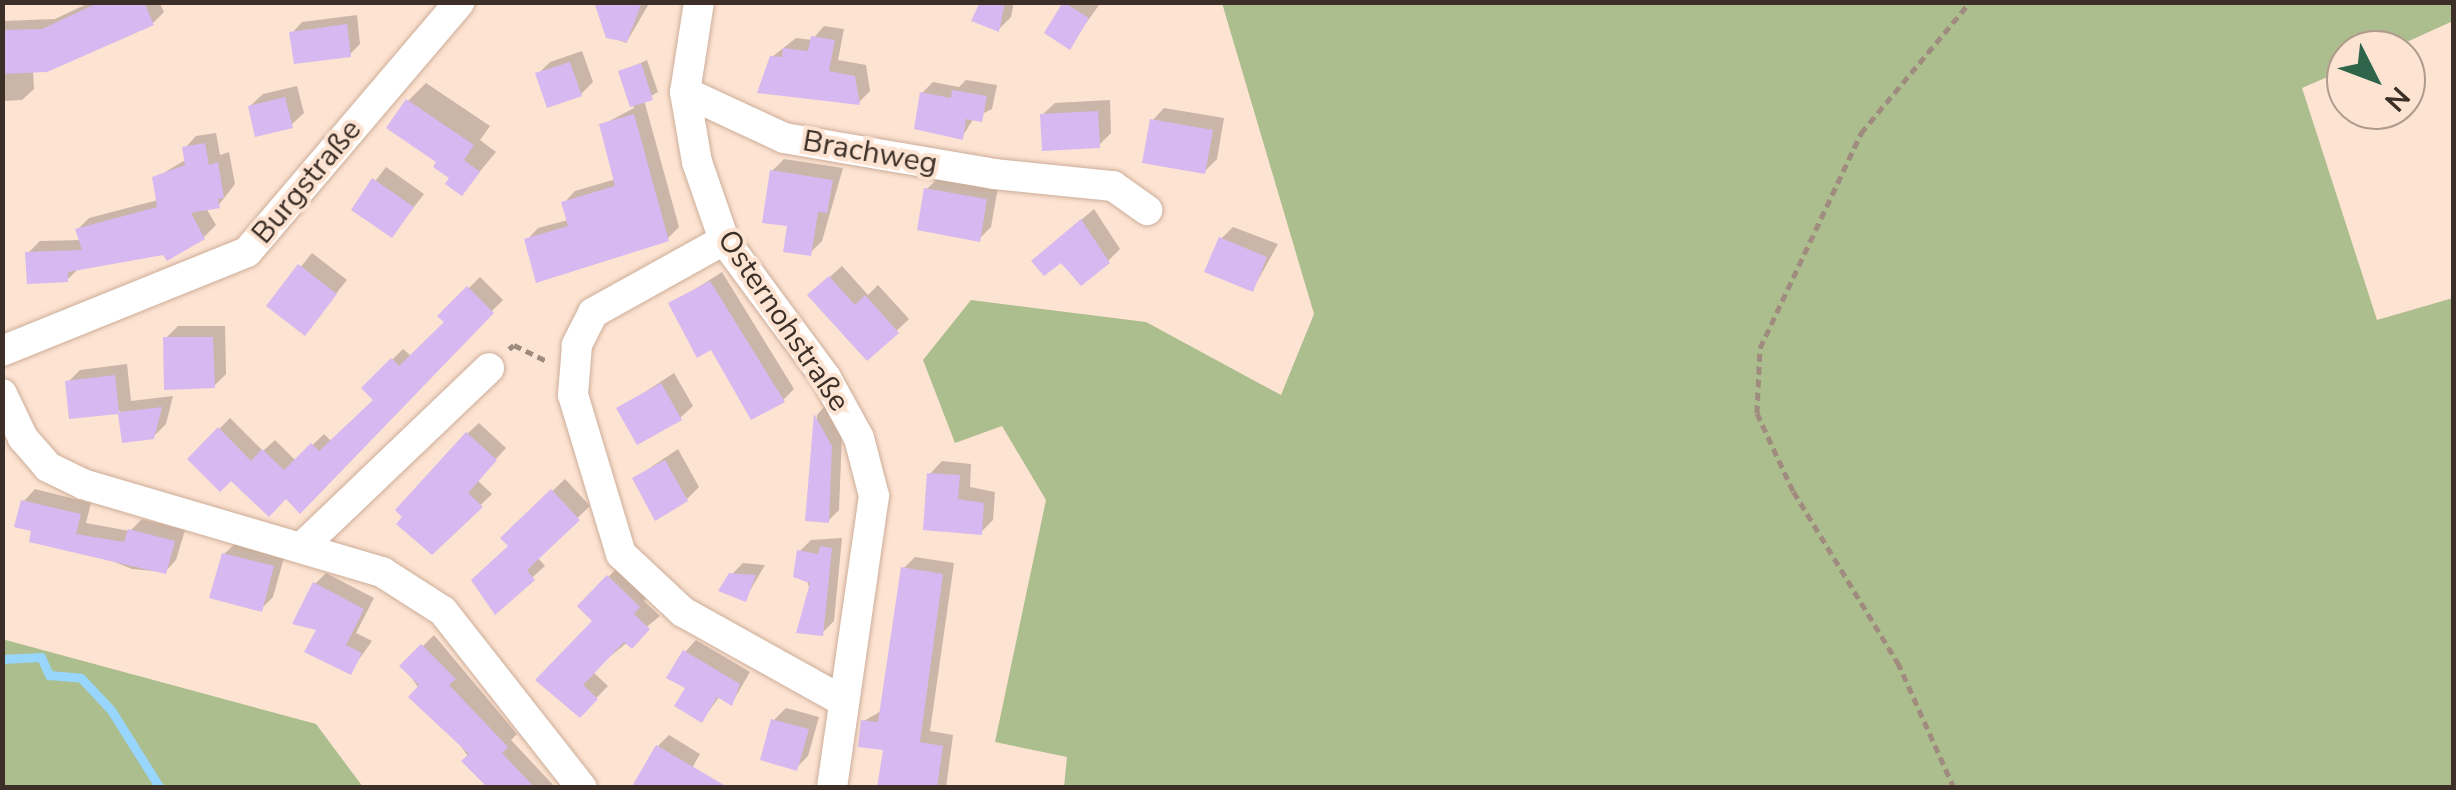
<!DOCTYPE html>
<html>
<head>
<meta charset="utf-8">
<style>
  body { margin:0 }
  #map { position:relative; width:2456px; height:790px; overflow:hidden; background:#fde3d2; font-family:"Nunito Sans",sans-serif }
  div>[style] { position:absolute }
  .green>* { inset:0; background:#acbd8e }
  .shadow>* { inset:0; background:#0003 }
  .stream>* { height:9px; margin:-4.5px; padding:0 4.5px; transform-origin:4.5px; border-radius:4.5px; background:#98d6fd }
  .building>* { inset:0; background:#d7b8f0 }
  .path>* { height:5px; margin-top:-2.5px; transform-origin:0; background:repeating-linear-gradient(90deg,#9f8c7f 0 8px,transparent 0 13px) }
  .roads { filter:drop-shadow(0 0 2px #ccad98) drop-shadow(0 0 2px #ccad98) }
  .street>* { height:30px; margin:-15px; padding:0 15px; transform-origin:15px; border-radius:15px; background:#fff }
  span { translate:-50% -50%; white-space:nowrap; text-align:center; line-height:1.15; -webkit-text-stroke:8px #fde3d2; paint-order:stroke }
  .street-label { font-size:30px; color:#3b2f27 }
  .frame { position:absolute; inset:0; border:5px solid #3b2f27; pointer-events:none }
  .north { position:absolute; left:2326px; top:30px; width:100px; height:100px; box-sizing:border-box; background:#fde3d2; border:2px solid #af9b8e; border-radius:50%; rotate:132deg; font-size:28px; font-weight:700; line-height:40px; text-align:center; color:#3b2f27 }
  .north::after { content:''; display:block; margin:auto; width:35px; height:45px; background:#2e644a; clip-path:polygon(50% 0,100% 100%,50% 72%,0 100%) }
</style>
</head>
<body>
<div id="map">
  <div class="green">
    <div style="clip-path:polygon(1222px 3px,2453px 3px,2453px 21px,2389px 50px,2346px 50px,2346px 69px,2302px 88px,2377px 320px,2453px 298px,2453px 787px,1064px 787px,1067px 757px,995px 742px,1046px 500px,1002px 426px,955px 443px,923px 360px,971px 300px,1146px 322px,1281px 395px,1314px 314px)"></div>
    <div style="clip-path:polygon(2px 639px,316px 724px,363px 787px,3px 787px)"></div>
  </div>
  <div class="shadow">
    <div style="clip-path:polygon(91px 2px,159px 2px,164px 12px,153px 23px,33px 70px,34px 89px,22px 100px,2px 101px,2px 21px,55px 19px)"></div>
    <div style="clip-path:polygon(601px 2px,650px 2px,626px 43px,608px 36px)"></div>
    <div style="clip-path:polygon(983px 2px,1014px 2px,1011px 17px,999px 29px)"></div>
    <div style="clip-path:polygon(1066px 2px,1099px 5px,1069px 47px,1047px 33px)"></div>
    <div style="clip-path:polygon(357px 15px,360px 44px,350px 54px,292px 33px,302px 22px)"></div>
    <div style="clip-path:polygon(824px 26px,844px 29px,838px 60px,866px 65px,870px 91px,859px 102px,772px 57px,796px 38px,812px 40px)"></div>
    <div style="clip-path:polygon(582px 51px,593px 82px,581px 94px,538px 74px,550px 62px)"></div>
    <div style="clip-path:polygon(647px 60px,658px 92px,644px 100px,679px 227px,667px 239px,527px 240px,538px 228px,568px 220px,564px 203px,575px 191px,616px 179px,602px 125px,634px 108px,621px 72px)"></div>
    <div style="clip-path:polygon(966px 80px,997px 85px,992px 109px,974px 118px,962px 137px,922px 93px,933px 82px,959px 87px)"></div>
    <div style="clip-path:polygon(426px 83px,490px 126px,480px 140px,496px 152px,462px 193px,408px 101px)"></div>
    <div style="clip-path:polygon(297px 86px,304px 113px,291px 125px,250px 106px,263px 94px)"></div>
    <div style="clip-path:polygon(1110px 100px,1111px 133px,1099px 145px,1042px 115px,1055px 103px)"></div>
    <div style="clip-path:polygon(1164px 108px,1224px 118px,1217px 159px,1205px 171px,1152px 121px)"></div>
    <div style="clip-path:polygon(216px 133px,220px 155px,229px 152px,235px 184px,218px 206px,206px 208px,216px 225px,204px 237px,168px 257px,165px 252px,79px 268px,67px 280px,28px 253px,40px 241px,81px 240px,77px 230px,89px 218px,158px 200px,155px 178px,187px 159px,185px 148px,196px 136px)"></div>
    <div style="clip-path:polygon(784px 159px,843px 168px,822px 241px,810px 253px,790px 224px,772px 171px)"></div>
    <div style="clip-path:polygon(386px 167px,424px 194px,392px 235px,354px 209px)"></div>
    <div style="clip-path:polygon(939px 177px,998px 187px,991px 227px,979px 239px,927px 189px)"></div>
    <div style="clip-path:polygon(1094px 209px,1120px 249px,1108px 261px,1047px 249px)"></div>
    <div style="clip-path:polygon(1233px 227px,1278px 244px,1253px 289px,1221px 239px)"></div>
    <div style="clip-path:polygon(312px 253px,347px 280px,305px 332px,269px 306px)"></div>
    <div style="clip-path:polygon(842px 266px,868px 295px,878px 285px,909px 319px,868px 358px,823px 283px)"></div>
    <div style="clip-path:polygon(722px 272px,794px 389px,783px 400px,712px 347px,672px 304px)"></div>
    <div style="clip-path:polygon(480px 277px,503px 300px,346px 456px,286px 496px,190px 459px,230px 418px,263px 451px,275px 440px,296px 461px,324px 434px,332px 442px,376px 400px,364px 388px,403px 349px,411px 356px,447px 322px,441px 316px)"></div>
    <div style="clip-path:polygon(178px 326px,225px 326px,226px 374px,214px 386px,166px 338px)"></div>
    <div style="clip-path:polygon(127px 364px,131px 401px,173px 396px,166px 424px,153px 437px,124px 440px,120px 411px,71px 417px,68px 382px,80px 370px)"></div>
    <div style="clip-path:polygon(674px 373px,693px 406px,680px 418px,619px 409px)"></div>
    <div style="clip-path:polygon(826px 405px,842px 434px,839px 510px,828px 521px,808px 519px,817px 415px)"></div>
    <div style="clip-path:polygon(479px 423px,506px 448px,477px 480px,492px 494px,432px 552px,467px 434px)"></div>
    <div style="clip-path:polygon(678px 449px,699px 487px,687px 499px,635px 478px)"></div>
    <div style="clip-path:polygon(942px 461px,971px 464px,970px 487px,995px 492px,993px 520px,981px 532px,930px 474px)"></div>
    <div style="clip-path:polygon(565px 479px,590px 506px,537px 557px,545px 566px,495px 611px,511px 545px,503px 538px)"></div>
    <div style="clip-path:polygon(35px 489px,91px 503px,86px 523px,130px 531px,142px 519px,185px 530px,176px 560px,165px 572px,132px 569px,34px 529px,24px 501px)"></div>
    <div style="clip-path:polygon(842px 538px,834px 621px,822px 633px,799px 552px,811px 540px)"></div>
    <div style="clip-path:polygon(237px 542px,285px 554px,273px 597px,261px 609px,224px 554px)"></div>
    <div style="clip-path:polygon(915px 557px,954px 563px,930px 731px,953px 735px,946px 788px,880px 788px,886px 748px,864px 721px,883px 710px,904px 568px)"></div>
    <div style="clip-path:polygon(743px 563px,765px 565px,745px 599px,731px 575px)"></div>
    <div style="clip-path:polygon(620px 565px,650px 594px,644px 601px,660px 616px,592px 671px,608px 686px,580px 715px,539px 680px,596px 621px,580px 606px)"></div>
    <div style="clip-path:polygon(326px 573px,374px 598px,356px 633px,372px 641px,350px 672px,319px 628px,315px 584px)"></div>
    <div style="clip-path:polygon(434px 635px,517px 734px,511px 740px,556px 788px,491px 788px,403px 666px)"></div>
    <div style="clip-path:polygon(696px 640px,750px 672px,732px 703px,720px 696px,702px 720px,688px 687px,685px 652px)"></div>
    <div style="clip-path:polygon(786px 708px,819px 717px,808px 756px,796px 768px,774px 720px)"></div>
    <div style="clip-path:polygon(669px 735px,700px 754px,681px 788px,658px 746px)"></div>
  </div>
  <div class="stream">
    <div style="left:2px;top:659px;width:39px;rotate:-3deg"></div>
    <div style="left:41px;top:657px;width:20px;rotate:66deg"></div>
    <div style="left:49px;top:675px;width:32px;rotate:5deg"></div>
    <div style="left:81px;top:678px;width:44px;rotate:46.8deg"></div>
    <div style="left:111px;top:710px;width:92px;rotate:57.9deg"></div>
  </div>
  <div class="building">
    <div style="clip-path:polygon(100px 2px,144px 2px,154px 25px,47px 72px,2px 74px,2px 30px,42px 29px)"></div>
    <div style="clip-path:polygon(594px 2px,642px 2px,627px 42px,606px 38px)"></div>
    <div style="clip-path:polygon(980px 2px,1005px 2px,999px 32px,971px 21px)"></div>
    <div style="clip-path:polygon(1063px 2px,1089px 18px,1070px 50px,1044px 33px)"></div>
    <div style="clip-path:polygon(347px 24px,351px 57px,294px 64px,289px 32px)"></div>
    <div style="clip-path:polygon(811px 36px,835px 40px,829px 71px,855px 76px,860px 105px,757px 93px,770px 56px,782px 57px,783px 48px,808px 51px)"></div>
    <div style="clip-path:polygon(570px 62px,582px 96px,547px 108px,535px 73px)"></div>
    <div style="clip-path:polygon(641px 63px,653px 100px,630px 107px,618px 71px)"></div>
    <div style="clip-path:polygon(952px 90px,987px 96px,982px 122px,966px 119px,963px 140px,914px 129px,920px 92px,951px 98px)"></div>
    <div style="clip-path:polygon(285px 97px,293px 128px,255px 137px,248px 106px)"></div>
    <div style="clip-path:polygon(406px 99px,474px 145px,464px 160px,480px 172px,462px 196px,445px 184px,449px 178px,433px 167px,436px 162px,386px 128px)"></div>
    <div style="clip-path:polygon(1098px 111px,1100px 148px,1042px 151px,1040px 114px)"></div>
    <div style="clip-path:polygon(634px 114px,669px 241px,536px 283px,524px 239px,568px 226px,561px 202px,615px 186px,599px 124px)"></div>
    <div style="clip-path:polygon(1150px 119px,1213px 130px,1205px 174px,1142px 163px)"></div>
    <div style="clip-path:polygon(205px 143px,209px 165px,218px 162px,224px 198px,218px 199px,220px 208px,191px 213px,205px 239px,167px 261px,163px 255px,68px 272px,68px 282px,27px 284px,25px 252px,82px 250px,75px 229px,157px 207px,152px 177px,185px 165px,182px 147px)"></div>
    <div style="clip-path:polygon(770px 170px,833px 180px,827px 213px,818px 212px,811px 256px,783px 252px,787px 226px,762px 223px)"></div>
    <div style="clip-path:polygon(372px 178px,414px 207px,392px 238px,351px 210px)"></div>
    <div style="clip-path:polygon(924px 188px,987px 199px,980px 242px,917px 230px)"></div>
    <div style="clip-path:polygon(1081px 219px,1110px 263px,1081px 286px,1061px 263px,1044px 276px,1031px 261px)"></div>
    <div style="clip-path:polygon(1219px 237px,1267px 257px,1253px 292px,1204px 272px)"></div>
    <div style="clip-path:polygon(298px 264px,337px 294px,305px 336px,266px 306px)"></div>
    <div style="clip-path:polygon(829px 276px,855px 305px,865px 295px,899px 333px,867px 361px,807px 295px)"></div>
    <div style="clip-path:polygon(710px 281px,785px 402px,751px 420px,711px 350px,697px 358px,668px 303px)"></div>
    <div style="clip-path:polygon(467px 286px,494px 313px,300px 514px,286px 499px,269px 517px,231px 481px,220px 492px,187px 459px,218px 427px,251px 461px,262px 449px,284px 470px,311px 443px,319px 451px,373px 400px,361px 388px,391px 358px,399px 366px,444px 322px,437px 316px)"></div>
    <div style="clip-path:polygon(163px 337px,213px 337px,215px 388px,164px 390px)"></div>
    <div style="clip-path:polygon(115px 375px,119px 412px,162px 407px,154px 439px,122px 443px,118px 414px,69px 419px,65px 381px)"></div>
    <div style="clip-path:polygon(661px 383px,682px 420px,637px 445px,616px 408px)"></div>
    <div style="clip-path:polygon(814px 414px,832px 446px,829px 523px,805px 521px)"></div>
    <div style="clip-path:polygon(466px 432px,497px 460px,468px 493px,483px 507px,432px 555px,396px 524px,402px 517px,395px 510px)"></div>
    <div style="clip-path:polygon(665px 460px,688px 501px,655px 521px,632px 478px)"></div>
    <div style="clip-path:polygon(927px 473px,960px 475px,958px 499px,984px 503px,982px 535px,923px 530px)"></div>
    <div style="clip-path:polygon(551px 489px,580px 520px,527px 570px,535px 580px,495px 615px,471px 580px,508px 546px,500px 538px)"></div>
    <div style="clip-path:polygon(21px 500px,81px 514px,76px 534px,124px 542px,128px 529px,175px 541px,166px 574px,29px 542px,31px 531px,14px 527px)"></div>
    <div style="clip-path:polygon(820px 546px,832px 548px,823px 636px,796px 633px,810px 583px,793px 577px,797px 550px,818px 554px)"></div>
    <div style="clip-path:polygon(222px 553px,274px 566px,262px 612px,209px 598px)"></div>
    <div style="clip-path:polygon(901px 567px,943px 574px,920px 742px,943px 746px,937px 788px,877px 788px,883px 750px,858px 747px,861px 720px,878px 722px)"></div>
    <div style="clip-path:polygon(729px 573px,756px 575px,746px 602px,718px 591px)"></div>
    <div style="clip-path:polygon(607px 575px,640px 607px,634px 614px,650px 629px,632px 649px,624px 642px,583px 685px,598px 699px,580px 718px,535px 680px,592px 621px,577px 606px)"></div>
    <div style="clip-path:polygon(313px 582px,364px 609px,346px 645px,362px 653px,351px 675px,304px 652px,316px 630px,292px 624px)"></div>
    <div style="clip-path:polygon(421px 644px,456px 679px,449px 685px,508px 747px,502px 753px,535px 788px,488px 788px,461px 761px,469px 754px,408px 697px,419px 685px,399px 666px)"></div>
    <div style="clip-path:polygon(683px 650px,740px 684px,732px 706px,717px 697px,702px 723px,674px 706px,685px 688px,666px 678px)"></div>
    <div style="clip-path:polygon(771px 719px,809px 729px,797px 771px,760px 760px)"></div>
    <div style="clip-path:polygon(656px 745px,729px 788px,631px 788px)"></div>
  </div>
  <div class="path">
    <div style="left:509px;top:349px;width:6px;rotate:-39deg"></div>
    <div style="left:514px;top:345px;width:37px;rotate:26deg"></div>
    <div style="left:1954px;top:788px;width:135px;rotate:-114.1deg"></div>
    <div style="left:1899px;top:665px;width:204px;rotate:-121.3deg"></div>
    <div style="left:1793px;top:491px;width:86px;rotate:-114.8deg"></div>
    <div style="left:1757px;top:413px;width:65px;rotate:-87.4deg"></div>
    <div style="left:1760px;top:348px;width:238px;rotate:-64.8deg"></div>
    <div style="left:1861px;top:133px;width:170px;rotate:-50.2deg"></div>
  </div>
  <div class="roads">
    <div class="street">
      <div style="left:699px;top:2px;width:91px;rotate:98.8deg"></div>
      <div style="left:685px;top:92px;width:71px;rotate:80.3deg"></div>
      <div style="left:697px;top:162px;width:83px;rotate:70.9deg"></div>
      <div style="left:724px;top:240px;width:172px;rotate:53.5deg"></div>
      <div style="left:826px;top:378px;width:68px;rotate:61.2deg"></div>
      <div style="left:859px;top:438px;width:60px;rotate:75.5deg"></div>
      <div style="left:874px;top:496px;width:295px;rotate:98.2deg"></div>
      <div style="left:685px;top:92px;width:109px;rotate:24.9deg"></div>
      <div style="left:784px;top:138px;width:213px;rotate:9.7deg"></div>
      <div style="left:994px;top:174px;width:120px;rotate:5.8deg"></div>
      <div style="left:1113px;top:186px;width:42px;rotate:35.2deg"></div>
      <div style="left:724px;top:240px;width:150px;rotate:150.9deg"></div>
      <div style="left:593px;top:313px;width:36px;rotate:117deg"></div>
      <div style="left:577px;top:345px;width:50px;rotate:94.6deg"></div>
      <div style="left:573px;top:395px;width:166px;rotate:73.2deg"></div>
      <div style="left:621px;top:554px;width:85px;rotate:43.1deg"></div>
      <div style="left:683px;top:612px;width:183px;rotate:29.1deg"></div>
      <div style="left:2px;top:351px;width:264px;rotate:-22deg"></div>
      <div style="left:247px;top:252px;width:328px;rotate:-49.6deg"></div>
      <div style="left:2px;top:394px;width:49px;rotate:64.5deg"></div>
      <div style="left:23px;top:438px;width:38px;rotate:49deg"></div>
      <div style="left:48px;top:467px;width:39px;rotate:26deg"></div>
      <div style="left:83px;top:484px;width:312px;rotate:16.4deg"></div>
      <div style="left:382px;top:572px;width:72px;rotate:32.6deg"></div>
      <div style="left:443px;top:611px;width:225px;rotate:51.9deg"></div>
      <div style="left:304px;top:545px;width:256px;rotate:-43.7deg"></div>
    </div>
  </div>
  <div class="street-label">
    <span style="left:870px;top:153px;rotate:10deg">Brachweg</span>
    <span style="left:307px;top:182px;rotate:-50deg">Burgstraße</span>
    <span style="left:783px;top:321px;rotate:56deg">Osternohstraße</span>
  </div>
  <div class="frame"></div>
  <div class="north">N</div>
</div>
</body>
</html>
